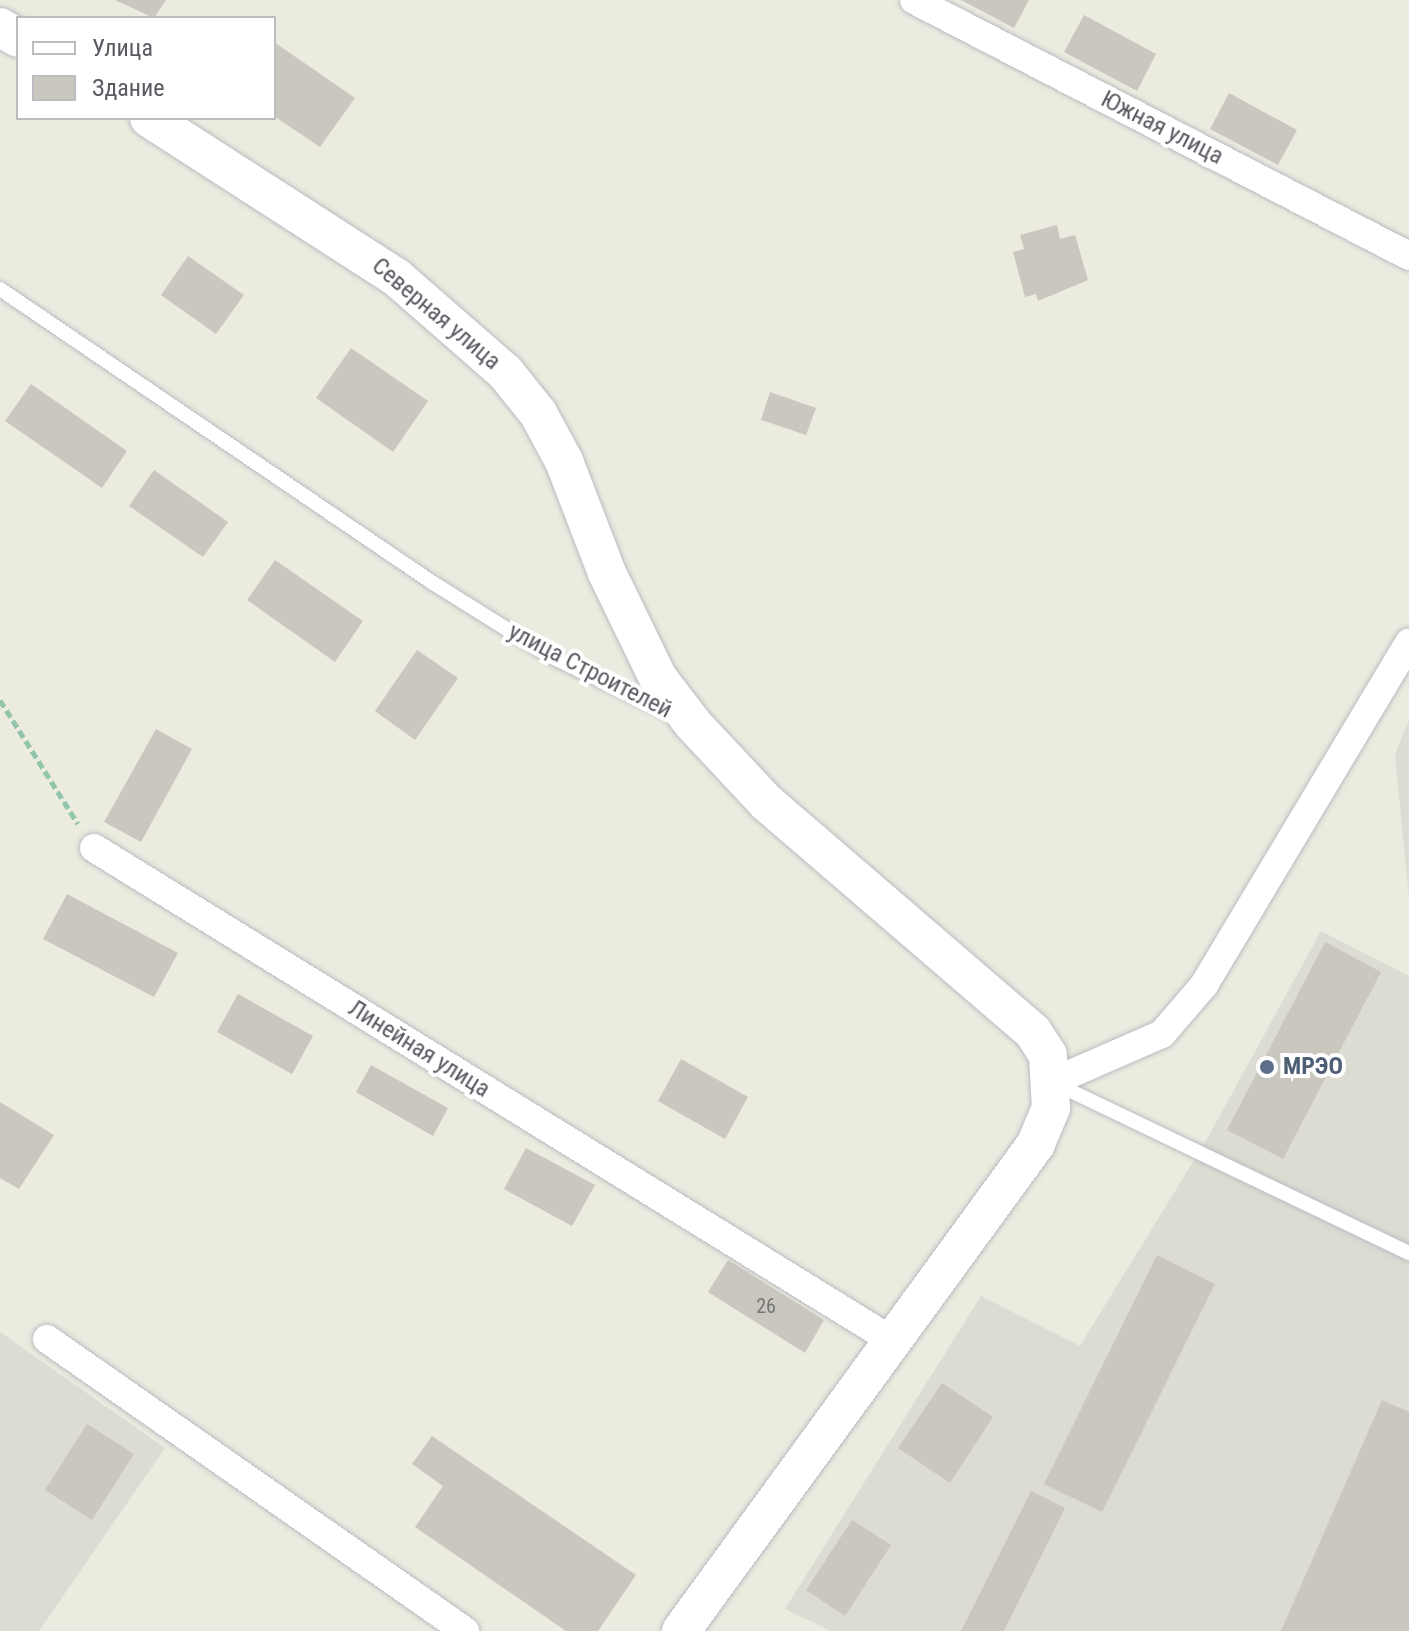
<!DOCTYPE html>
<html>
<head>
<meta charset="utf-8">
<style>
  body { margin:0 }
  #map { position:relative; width:1409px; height:1631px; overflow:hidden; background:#ecebdf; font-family:"Roboto Condensed",sans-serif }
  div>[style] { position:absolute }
  .industrial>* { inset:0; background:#dcdcd3 }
  .building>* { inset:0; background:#c9c7be }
  .path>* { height:5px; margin-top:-2.5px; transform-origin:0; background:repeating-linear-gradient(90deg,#92c6aa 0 8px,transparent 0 12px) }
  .roads { filter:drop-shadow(0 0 2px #babbc2) drop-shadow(0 0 2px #babbc2) }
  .service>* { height:14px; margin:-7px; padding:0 7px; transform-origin:7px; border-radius:7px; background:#fff }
  .minor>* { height:28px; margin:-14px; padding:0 14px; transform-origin:14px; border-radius:14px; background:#fff }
  .secondary>* { height:38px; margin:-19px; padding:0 19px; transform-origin:19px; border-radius:19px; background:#fff }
  .dots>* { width:22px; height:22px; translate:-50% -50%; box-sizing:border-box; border:4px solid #fff; border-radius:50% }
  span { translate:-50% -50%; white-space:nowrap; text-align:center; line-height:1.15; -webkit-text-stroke:8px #fff; paint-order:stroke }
  .number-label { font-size:20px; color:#747578 }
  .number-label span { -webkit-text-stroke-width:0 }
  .street-label { font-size:24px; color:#585a61 }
  .service-label { font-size:24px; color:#4e5e75; font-weight:700 }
  .left { translate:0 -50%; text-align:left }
  .legend { position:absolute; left:16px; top:16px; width:260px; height:104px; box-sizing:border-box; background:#fff; border:2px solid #bcbdc0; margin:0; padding:10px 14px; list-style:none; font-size:24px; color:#585a61 }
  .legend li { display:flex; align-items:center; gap:16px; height:40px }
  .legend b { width:40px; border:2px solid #bcbdc0 }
</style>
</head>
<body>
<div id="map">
  <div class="industrial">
    <div style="clip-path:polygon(1409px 720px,1409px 898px,1395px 754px)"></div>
    <div style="clip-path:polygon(1321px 931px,1409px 976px,1409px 1631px,831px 1631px,785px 1609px,981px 1296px,1080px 1346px,1207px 1139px)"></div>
    <div style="clip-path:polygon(0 1332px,165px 1448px,39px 1631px,0 1631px)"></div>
  </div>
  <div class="building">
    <div style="clip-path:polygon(115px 0,166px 0,154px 18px)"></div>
    <div style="clip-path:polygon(961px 0,1029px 0,1014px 28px)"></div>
    <div style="clip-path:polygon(1084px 15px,1156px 54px,1137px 91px,1064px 52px)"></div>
    <div style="clip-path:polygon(274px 42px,355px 98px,320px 147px,274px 116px)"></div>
    <div style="clip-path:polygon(1229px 93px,1297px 130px,1278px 165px,1210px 129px)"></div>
    <div style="clip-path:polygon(1057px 225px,1060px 239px,1075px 235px,1088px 280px,1038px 301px,1036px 294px,1025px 297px,1013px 252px,1024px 249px,1020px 235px)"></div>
    <div style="clip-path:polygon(188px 256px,244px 295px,216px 334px,161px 295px)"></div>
    <div style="clip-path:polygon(351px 348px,428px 401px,393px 452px,316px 398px)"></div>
    <div style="clip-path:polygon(31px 384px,127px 451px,102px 488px,5px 421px)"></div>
    <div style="clip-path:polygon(770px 392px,816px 408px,806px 435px,761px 420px)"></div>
    <div style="clip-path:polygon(154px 470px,228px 522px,203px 557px,129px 506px)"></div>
    <div style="clip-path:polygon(275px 560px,363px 621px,335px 662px,247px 600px)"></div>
    <div style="clip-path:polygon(417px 650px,458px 678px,415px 740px,375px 711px)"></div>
    <div style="clip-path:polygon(156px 729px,192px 749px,141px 842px,104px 822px)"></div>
    <div style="clip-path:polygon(67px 894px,178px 953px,154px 997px,43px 939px)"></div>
    <div style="clip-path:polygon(1325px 942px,1381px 972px,1283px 1159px,1227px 1130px)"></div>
    <div style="clip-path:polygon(238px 994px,313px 1036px,292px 1074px,217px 1032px)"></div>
    <div style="clip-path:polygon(681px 1059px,748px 1097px,725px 1139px,658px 1101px)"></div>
    <div style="clip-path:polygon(371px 1065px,448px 1108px,433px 1136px,356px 1092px)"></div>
    <div style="clip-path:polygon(0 1102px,54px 1135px,19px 1189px,0 1178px)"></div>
    <div style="clip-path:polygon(526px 1148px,595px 1185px,572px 1226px,504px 1189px)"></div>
    <div style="clip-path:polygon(1157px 1255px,1215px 1284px,1102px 1512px,1044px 1484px)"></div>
    <div style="clip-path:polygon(728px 1260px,824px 1320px,805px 1353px,708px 1292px)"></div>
    <div style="clip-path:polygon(942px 1383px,993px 1417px,950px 1483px,898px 1448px)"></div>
    <div style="clip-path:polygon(1382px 1400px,1409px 1412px,1409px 1631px,1281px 1631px)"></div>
    <div style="clip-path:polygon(87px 1424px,134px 1454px,92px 1520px,45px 1490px)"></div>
    <div style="clip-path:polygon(432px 1436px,636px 1575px,598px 1631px,566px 1631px,415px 1527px,443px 1486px,412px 1464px)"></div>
    <div style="clip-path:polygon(1031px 1491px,1065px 1508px,1004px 1631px,961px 1631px)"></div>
    <div style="clip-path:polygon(852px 1520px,891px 1545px,845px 1616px,806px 1590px)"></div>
  </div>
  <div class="path">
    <div style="left:0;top:700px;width:146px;rotate:57.8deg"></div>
  </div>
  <div class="roads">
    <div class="service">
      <div style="left:0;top:289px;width:523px;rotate:34.18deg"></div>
      <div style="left:433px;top:583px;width:138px;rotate:32deg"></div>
      <div style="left:550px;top:656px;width:134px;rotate:25.6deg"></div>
      <div style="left:1052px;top:1082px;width:396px;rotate:25.6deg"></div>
    </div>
    <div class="minor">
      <div style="left:914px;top:0;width:557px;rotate:27.35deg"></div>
      <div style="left:94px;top:848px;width:939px;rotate:31.68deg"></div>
      <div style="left:1052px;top:1082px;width:120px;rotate:-23.6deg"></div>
      <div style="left:1162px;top:1034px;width:65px;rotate:-49.4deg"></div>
      <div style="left:1204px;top:985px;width:399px;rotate:-59.1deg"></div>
      <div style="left:47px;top:1339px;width:510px;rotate:34.94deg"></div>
    </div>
    <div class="secondary">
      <div style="left:0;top:27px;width:21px;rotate:31deg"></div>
      <div style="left:149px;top:118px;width:294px;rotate:32.8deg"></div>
      <div style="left:396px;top:277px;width:145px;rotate:41.1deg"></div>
      <div style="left:505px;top:372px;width:53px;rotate:51.2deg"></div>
      <div style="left:538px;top:413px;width:55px;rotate:61.6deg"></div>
      <div style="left:564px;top:461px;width:120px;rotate:69deg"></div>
      <div style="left:607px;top:573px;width:117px;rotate:64.1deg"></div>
      <div style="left:658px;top:678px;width:58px;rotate:52.7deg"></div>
      <div style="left:693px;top:724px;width:108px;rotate:46.9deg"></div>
      <div style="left:767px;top:803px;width:351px;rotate:40.7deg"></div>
      <div style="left:1033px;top:1032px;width:27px;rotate:57deg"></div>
      <div style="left:1048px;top:1055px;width:53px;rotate:86.8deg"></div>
      <div style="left:1051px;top:1108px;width:39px;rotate:113deg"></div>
      <div style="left:1036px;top:1144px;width:603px;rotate:126.09deg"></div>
    </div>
  </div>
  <div class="dots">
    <div style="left:1267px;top:1067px;background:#5c6f8a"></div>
  </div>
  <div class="number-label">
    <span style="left:766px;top:1306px">26</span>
  </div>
  <div class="street-label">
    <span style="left:1162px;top:128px;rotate:27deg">Южная улица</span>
    <span style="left:436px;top:314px;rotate:40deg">Северная улица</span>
    <span style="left:590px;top:671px;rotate:27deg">улица Строителей</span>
    <span style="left:419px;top:1049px;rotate:32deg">Линейная улица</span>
  </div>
  <div class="service-label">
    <span class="left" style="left:1283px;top:1067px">МРЭО</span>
  </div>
  <ul class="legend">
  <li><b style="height:10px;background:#fff"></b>Улица</li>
  <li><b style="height:22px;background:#c9c7be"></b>Здание</li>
  </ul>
</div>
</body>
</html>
